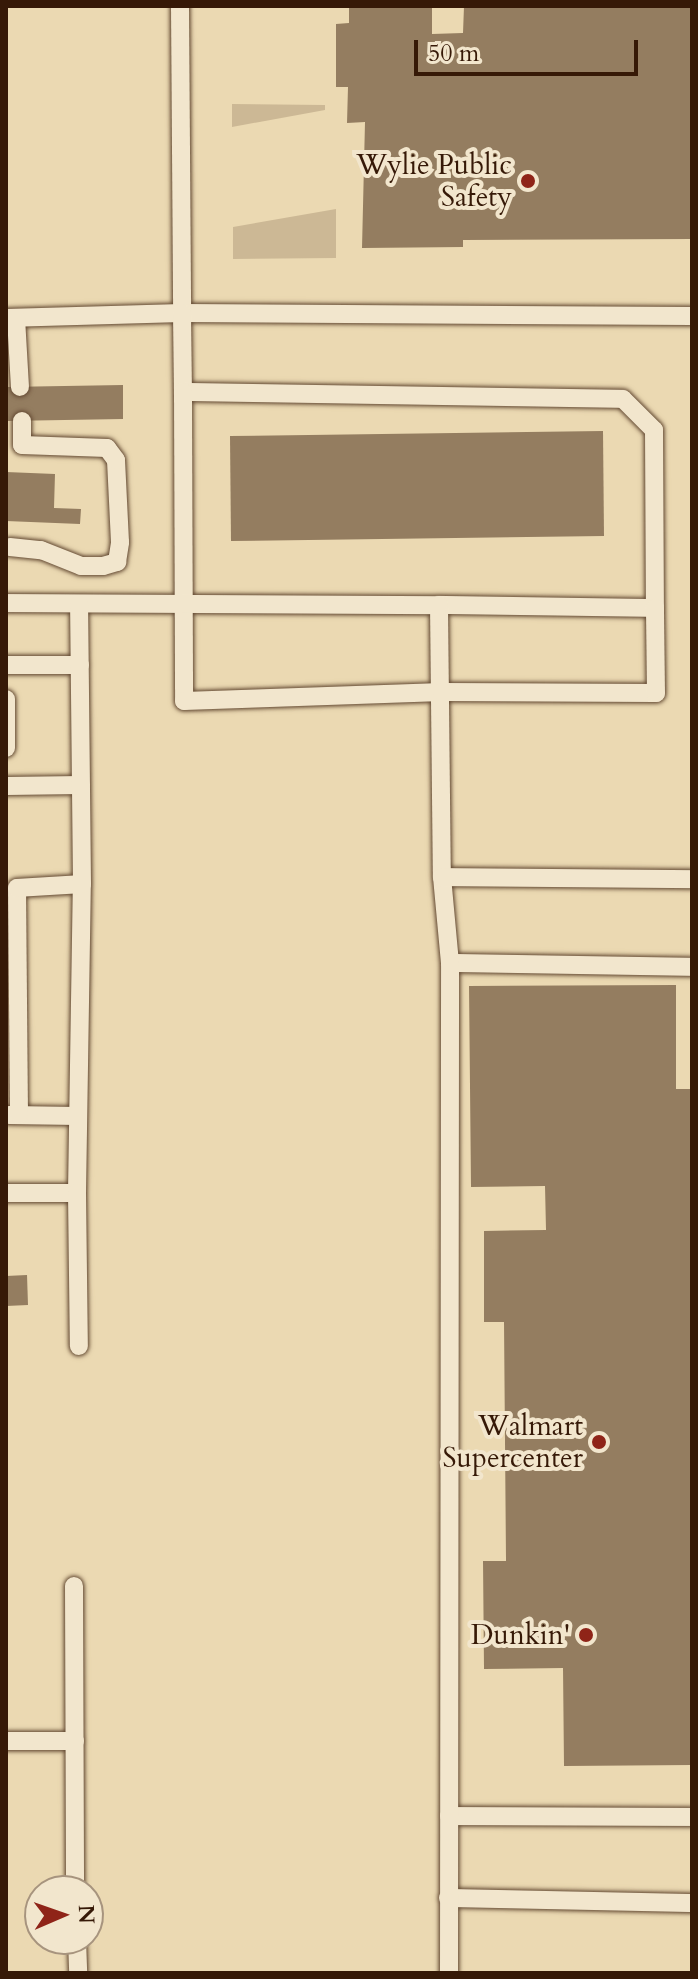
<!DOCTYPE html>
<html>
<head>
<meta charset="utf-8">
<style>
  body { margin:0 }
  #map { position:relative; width:698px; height:1979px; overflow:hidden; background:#ebd9b2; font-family:Cardo,serif }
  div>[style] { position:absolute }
  .green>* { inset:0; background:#ccb895 }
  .building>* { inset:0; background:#947d60 }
  .roads { filter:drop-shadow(0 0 2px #634932) drop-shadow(0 0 2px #634932) }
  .lane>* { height:18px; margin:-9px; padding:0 9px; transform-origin:9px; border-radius:9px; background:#f2e6cd }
  .dots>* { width:22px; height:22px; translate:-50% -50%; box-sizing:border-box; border:4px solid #f2e6cd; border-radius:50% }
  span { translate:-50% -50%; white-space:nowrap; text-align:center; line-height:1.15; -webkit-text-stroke:8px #f2e6cd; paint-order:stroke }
  .poi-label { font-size:28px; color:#361907 }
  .right { translate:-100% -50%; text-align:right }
  .frame { position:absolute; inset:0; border:8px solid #361907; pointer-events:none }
  .north { position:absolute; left:24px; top:1875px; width:80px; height:80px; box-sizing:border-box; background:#f2e6cd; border:2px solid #a7947e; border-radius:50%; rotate:88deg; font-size:22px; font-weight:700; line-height:32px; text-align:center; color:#361907 }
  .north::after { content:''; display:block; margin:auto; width:28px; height:36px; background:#8f2418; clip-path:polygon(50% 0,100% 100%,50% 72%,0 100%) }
  .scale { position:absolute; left:414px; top:40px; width:224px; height:36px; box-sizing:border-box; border:4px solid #361907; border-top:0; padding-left:10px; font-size:24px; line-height:28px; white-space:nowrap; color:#361907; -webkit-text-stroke:6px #f2e6cd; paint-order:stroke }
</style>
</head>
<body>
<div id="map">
  <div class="green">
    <div style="clip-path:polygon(232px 104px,325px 105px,325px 110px,232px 127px)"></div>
    <div style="clip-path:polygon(336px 209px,336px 258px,233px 259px,233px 227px)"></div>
  </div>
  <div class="building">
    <div style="clip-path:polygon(349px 6px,432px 6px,432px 34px,463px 33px,464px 6px,692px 6px,692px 239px,463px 240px,463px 247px,362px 248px,365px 122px,347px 123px,348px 87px,336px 87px,336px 24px,349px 23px)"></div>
    <div style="clip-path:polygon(123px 385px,123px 419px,6px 421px,6px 387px)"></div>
    <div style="clip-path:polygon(603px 431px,604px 536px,231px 541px,230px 436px)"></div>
    <div style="clip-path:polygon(6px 472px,55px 474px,54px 508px,81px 509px,80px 524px,6px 521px)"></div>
    <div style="clip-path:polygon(676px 985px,676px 1089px,692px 1089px,692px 1765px,564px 1766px,563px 1668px,484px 1669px,483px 1561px,506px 1561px,504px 1322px,484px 1322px,484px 1231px,546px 1230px,545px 1186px,471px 1187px,469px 986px)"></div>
    <div style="clip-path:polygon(27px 1275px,28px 1305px,6px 1306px,6px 1276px)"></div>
  </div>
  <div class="roads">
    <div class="lane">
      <div style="left:180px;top:6px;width:307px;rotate:89.6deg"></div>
      <div style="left:182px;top:313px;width:510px;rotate:0.34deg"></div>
      <div style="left:6px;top:318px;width:176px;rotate:-1.6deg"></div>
      <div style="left:182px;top:313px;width:79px;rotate:89.3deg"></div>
      <div style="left:183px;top:392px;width:440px;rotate:0.9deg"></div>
      <div style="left:623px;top:399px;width:44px;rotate:45deg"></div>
      <div style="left:654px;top:430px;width:178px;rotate:89.7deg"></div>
      <div style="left:655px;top:608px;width:216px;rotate:-179.2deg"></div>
      <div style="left:439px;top:605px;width:272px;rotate:89.4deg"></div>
      <div style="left:16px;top:318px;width:69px;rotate:86.7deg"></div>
      <div style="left:183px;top:392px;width:309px;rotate:89.8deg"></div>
      <div style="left:184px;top:701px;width:258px;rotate:-2deg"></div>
      <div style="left:442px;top:692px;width:214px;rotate:0.3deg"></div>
      <div style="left:656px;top:693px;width:85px;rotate:-90.7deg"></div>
      <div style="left:10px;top:547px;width:31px;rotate:6deg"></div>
      <div style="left:41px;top:550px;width:43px;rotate:21.8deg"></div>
      <div style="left:81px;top:566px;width:22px"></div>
      <div style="left:103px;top:566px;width:15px;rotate:-16deg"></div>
      <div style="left:117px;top:562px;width:20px;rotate:-81deg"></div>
      <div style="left:120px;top:542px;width:82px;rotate:-92.8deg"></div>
      <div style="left:116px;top:460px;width:15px;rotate:-127deg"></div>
      <div style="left:107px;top:448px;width:85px;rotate:-178deg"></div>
      <div style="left:22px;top:445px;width:24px;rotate:-90deg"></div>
      <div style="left:6px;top:603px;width:433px;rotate:0.3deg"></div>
      <div style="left:6px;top:665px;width:74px"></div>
      <div style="left:6px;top:699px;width:49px;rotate:90deg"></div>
      <div style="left:6px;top:786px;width:75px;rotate:-0.8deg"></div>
      <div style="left:450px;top:963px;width:242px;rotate:0.9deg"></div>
      <div style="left:9px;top:1115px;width:69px;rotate:0.8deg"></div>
      <div style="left:19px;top:1115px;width:227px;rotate:-90.5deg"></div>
      <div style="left:17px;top:888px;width:65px;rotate:-3.5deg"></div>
      <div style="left:6px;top:1193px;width:71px"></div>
      <div style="left:77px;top:1193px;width:309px;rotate:-89.1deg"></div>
      <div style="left:82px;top:884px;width:279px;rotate:-90.6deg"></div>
      <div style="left:77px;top:1193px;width:153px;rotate:89.3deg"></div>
      <div style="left:74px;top:1586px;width:305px;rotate:89.8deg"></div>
      <div style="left:6px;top:1741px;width:69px"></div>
      <div style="left:449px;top:1816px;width:243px;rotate:0.2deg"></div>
      <div style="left:448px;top:1898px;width:244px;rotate:1.2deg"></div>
      <div style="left:77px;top:1939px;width:34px;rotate:88deg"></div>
      <div style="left:449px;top:1973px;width:1010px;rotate:-89.94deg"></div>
      <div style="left:450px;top:963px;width:86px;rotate:-95.3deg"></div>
      <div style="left:442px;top:877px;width:250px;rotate:0.5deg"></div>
    </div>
  </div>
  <div class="dots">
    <div style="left:528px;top:181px;background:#8f2418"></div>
    <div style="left:599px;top:1442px;background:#8f2418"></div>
    <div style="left:586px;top:1635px;background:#8f2418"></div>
  </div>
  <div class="poi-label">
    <span class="right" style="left:512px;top:181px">Wylie Public<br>Safety</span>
    <span class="right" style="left:583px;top:1442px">Walmart<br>Supercenter</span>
    <span class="right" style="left:570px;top:1635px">Dunkin'</span>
  </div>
  <div class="frame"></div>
  <div class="north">N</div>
  <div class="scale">50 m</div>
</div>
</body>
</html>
